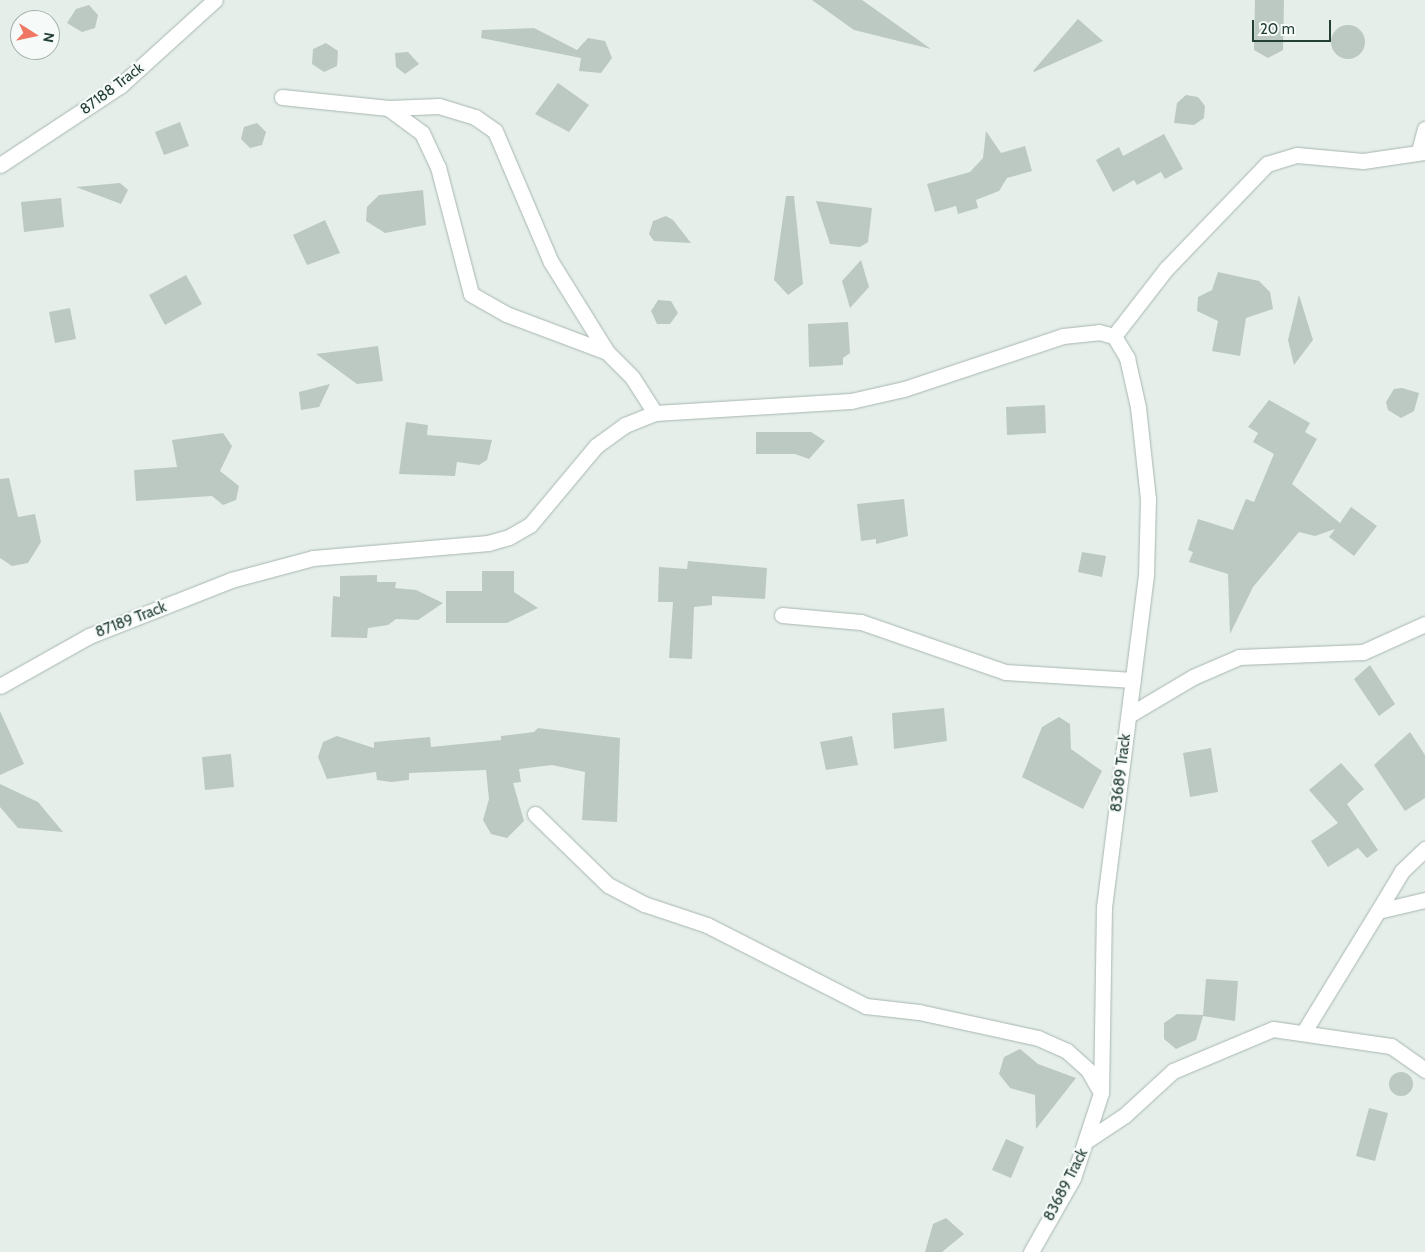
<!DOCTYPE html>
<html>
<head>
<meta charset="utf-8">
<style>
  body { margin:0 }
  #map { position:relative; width:1425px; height:1252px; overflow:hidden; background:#e5eee9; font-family:Cabin,sans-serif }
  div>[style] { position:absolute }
  .building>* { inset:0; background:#bbc9c2 }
  .round { border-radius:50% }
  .roads { filter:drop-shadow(0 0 1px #a7b6b0) drop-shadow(0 0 1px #a7b6b0) }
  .street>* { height:15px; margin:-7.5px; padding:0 7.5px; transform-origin:7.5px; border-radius:7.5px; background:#fff }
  span { translate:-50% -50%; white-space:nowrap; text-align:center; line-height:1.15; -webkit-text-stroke:4.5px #f6faf8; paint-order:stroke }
  .street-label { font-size:15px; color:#244036 }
  .north { position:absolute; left:10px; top:10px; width:50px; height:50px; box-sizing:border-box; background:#f6faf8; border:1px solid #a2b0aa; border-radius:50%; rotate:100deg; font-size:14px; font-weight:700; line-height:20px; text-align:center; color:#244036 }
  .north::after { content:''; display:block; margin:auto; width:18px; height:22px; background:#ef7663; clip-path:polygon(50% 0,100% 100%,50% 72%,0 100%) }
  .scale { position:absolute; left:1252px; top:20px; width:79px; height:22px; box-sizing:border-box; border:2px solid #244036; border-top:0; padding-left:6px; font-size:15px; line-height:18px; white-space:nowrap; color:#244036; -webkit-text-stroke:4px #f6faf8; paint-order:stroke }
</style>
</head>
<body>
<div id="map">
  <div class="building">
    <div style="clip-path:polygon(812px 0,862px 0,931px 49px,854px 30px)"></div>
    <div style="clip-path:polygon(1255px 0,1284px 0,1283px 50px,1268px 58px,1254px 50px)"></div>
    <div style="clip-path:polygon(89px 5px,98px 15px,95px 28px,82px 32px,67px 23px,76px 9px)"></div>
    <div style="clip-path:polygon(1078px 19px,1103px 41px,1034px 72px,1033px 71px)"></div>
    <div class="round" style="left:1331px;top:25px;width:34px;height:34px"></div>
    <div style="clip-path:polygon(534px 28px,577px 50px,588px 38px,605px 41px,612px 58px,601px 73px,579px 71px,581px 58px,481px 38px,482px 30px)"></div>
    <div style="clip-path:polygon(326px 43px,338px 51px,337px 66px,324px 72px,312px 64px,313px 49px)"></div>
    <div style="clip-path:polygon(408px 52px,419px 64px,405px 74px,396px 67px,395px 53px)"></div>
    <div style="clip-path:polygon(558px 83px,589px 105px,569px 132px,535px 114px)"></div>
    <div style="clip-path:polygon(1186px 95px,1198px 97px,1205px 106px,1204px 118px,1194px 125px,1174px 123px,1177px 103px)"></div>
    <div style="clip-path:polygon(180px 122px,189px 146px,164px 155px,155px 132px)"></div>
    <div style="clip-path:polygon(257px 123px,266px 132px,262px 145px,250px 148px,241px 139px,244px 127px)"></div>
    <div style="clip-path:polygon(986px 131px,1001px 153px,1025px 146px,1032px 171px,1007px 178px,999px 191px,976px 200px,978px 208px,958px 214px,956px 206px,935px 212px,927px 184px,970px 172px,983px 158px)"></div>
    <div style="clip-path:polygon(1164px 134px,1183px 169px,1165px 179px,1161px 172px,1137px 185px,1134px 180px,1113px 192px,1096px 160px,1119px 147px,1123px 156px)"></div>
    <div style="clip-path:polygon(120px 183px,128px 190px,121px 204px,76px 187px)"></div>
    <div style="clip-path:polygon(423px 190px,426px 225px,385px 233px,366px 221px,367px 207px,379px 195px)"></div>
    <div style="clip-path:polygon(786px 196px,794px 196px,803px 284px,788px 295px,774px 280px)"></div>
    <div style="clip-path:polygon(61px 198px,64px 227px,24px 232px,21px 202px)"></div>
    <div style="clip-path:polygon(816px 201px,872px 208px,868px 242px,860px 247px,830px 244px)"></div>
    <div style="clip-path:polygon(666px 216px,673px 220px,691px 243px,654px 241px,649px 234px,653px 221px)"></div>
    <div style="clip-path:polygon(325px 220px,340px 253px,307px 265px,293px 235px)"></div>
    <div style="clip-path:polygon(861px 260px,869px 287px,850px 308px,842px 281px)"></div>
    <div style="clip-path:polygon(1218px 272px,1259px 281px,1270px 292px,1273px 309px,1246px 318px,1240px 356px,1212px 351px,1218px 321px,1197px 311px,1198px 297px,1212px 290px)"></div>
    <div style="clip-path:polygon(186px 275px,202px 304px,165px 325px,149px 295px)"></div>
    <div style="clip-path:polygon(1299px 295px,1313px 340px,1294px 365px,1288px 340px)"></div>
    <div style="clip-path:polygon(658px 300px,671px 301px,678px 313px,670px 324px,657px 324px,651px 311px)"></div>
    <div style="clip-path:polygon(70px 308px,76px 339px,55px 343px,49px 312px)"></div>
    <div style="clip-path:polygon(848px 322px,850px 353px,843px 358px,843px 365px,809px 367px,808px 324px)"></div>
    <div style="clip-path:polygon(378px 346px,383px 381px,357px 384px,316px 354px)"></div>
    <div style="clip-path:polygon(330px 384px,319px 407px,301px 410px,299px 392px)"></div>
    <div style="clip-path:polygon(1402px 388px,1419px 393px,1414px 411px,1401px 418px,1388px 410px,1386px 402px,1394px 389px)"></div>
    <div style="clip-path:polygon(1269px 400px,1310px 423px,1305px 432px,1317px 439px,1292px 484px,1340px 523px,1351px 507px,1377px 526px,1354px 556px,1329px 537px,1335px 529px,1315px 536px,1299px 532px,1253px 587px,1230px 634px,1228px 574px,1189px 562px,1193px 552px,1188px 550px,1198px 519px,1233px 530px,1246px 499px,1254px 502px,1274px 454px,1253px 442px,1258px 433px,1248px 427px)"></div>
    <div style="clip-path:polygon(1045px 405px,1046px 433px,1007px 435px,1006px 407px)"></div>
    <div style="clip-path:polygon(406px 422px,428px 425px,427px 435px,492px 440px,487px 460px,479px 465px,457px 462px,455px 476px,399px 474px)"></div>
    <div style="clip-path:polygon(756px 432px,811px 432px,825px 441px,809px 459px,795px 454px,756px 454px)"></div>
    <div style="clip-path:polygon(223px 433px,232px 446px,220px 471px,239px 486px,236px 500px,223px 505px,212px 496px,136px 501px,134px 470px,177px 467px,172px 440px)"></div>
    <div style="clip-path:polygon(9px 478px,18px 517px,35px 514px,41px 542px,28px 563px,12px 566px,0 558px,0 479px)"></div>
    <div style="clip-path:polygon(904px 499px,908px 536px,876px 544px,876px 539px,861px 541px,857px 504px)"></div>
    <div style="clip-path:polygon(1082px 552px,1106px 556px,1102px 577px,1078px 572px)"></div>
    <div style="clip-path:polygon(688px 561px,767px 568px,765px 599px,712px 596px,712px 605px,694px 607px,692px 659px,669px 658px,673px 602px,658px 602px,659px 567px,687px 569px)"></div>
    <div style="clip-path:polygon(482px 571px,514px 571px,514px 592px,538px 608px,507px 623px,446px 623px,446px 591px,482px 591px)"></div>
    <div style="clip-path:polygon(377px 575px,377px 582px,396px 582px,395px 588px,416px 590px,443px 603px,418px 620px,396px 619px,388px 625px,368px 628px,367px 638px,331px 637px,333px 596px,340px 597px,340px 576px)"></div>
    <div style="clip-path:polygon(1370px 665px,1395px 704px,1379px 716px,1354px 679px)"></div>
    <div style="clip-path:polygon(944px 708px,947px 741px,894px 749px,892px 713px)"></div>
    <div style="clip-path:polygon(0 711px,24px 764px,0 775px)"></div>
    <div style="clip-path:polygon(1059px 717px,1070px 724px,1071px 749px,1102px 771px,1083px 809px,1022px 777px,1042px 727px)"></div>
    <div style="clip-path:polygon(538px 728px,620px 738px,617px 822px,582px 820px,585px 772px,552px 765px,519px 769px,521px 782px,513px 783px,524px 821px,507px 838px,491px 834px,483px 820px,489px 799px,486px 770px,409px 773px,409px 780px,391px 782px,377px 780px,376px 772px,327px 779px,318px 757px,323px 742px,337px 736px,374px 748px,374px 742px,430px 737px,431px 747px,501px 740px,501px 736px,534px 732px)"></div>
    <div style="clip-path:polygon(1410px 732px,1425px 755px,1425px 798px,1405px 811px,1374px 765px)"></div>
    <div style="clip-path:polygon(852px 736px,858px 765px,826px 770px,820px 742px)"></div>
    <div style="clip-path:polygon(1211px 748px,1218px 792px,1190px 797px,1183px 753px)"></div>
    <div style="clip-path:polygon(231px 754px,234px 787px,205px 790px,202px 757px)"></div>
    <div style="clip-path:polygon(1341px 763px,1364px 789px,1347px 804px,1378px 850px,1367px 858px,1358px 848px,1328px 867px,1311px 841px,1338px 823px,1309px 790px)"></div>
    <div style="clip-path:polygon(0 784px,38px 802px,63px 832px,18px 828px,0 807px)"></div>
    <div style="clip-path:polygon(1206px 979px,1238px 981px,1235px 1021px,1203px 1016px,1196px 1040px,1176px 1049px,1164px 1039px,1164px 1023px,1177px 1014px,1203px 1015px)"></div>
    <div style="clip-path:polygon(1020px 1049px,1038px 1064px,1076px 1078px,1036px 1129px,1035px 1095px,1010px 1088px,999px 1074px,1004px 1057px)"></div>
    <div class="round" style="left:1389px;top:1072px;width:24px;height:24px"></div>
    <div style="clip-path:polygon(1369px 1108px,1388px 1113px,1375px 1161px,1356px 1156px)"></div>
    <div style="clip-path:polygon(1006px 1139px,1024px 1147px,1011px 1178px,992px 1170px)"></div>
    <div style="clip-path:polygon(946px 1218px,964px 1234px,942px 1252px,925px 1252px,933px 1224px)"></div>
  </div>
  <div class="roads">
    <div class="street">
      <div style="left:282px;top:97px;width:107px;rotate:5.9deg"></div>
      <div style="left:388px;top:108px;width:51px;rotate:-2.2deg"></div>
      <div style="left:439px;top:106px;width:38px;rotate:17deg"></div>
      <div style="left:475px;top:117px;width:24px;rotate:35deg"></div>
      <div style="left:495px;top:131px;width:142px;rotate:66.9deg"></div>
      <div style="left:551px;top:262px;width:106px;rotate:58.1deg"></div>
      <div style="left:607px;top:352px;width:35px;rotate:45deg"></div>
      <div style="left:632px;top:377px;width:43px;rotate:57.4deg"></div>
      <div style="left:388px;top:108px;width:42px;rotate:36.3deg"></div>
      <div style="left:422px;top:133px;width:38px;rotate:65deg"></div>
      <div style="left:438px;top:167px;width:131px;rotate:75.4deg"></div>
      <div style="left:471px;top:294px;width:40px;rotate:29.7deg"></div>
      <div style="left:506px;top:314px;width:108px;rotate:20.6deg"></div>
      <div style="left:1419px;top:151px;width:23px;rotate:-75deg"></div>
      <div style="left:0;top:165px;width:144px;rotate:-33.4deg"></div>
      <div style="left:120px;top:86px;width:128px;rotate:-42.2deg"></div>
      <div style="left:1114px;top:336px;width:85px;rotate:-52.2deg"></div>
      <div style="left:1166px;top:269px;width:146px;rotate:-46.1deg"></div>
      <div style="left:1267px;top:164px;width:31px;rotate:-17deg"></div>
      <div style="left:1297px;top:155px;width:66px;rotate:5.2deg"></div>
      <div style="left:1363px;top:161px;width:63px;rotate:-8.3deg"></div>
      <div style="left:782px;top:615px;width:79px;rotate:5.1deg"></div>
      <div style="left:861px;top:622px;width:152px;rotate:19.1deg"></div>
      <div style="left:1005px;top:672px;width:128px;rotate:3.6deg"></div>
      <div style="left:0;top:686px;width:102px;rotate:-29.3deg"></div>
      <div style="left:89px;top:636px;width:153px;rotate:-21.5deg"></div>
      <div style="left:231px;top:580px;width:85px;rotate:-15deg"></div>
      <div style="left:313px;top:558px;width:176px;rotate:-4.9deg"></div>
      <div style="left:488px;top:543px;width:22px;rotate:-16deg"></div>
      <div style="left:509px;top:537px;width:24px;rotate:-30deg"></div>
      <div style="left:530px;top:525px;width:103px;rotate:-50.1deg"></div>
      <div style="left:596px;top:446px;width:36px;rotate:-36deg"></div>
      <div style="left:625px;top:425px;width:32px;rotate:-22deg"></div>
      <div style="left:655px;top:413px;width:196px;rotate:-3.5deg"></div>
      <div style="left:851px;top:401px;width:54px;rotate:-12.8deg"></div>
      <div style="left:904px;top:389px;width:168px;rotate:-18.4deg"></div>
      <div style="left:1063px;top:336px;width:36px;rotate:-6deg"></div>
      <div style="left:1099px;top:332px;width:16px;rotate:15deg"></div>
      <div style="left:1114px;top:336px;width:26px;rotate:59deg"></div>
      <div style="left:1127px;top:358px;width:50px;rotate:77.3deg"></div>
      <div style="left:1138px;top:407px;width:93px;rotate:83.8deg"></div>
      <div style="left:1148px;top:499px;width:76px;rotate:91.5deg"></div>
      <div style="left:1146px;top:575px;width:334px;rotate:97.2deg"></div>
      <div style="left:1104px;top:906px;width:187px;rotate:90.9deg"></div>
      <div style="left:1101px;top:1093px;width:89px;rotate:108.2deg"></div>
      <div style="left:1073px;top:1178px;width:85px;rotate:119.6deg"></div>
      <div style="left:1129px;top:715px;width:74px;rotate:-30.7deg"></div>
      <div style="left:1193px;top:677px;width:50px;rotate:-23.5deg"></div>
      <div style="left:1239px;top:657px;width:124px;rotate:-2.3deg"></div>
      <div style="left:1363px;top:652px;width:68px;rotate:-24.3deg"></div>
      <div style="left:535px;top:814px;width:102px;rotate:44.2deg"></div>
      <div style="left:608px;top:885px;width:41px;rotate:27.8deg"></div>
      <div style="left:644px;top:904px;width:66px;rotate:18.4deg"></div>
      <div style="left:707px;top:925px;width:178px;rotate:27deg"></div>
      <div style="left:866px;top:1006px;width:53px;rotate:6.5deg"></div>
      <div style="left:919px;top:1012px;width:122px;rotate:12.3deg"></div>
      <div style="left:1038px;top:1038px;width:32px;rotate:24deg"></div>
      <div style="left:1067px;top:1051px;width:28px;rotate:42deg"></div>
      <div style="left:1088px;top:1070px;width:24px;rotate:60deg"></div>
      <div style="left:1378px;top:911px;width:47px;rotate:-59deg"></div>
      <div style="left:1402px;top:871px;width:32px;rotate:-44deg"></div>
      <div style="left:1305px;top:1030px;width:140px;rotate:-58.5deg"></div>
      <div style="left:1378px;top:911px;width:48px;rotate:-13.2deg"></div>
      <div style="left:1089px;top:1139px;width:43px;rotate:-33.7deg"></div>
      <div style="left:1125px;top:1115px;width:65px;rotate:-42.5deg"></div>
      <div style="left:1173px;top:1071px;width:108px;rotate:-22.8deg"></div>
      <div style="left:1273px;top:1029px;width:119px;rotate:8.2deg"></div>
      <div style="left:1391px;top:1046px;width:42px;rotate:35.2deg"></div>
    </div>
  </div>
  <div class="street-label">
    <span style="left:112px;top:89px;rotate:-37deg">87188 Track</span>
    <span style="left:131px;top:620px;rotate:-21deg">87189 Track</span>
    <span style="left:1121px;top:773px;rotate:-83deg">83689 Track</span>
    <span style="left:1066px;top:1185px;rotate:-63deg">83689 Track</span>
  </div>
  <div class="north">N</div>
  <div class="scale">20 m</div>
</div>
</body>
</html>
